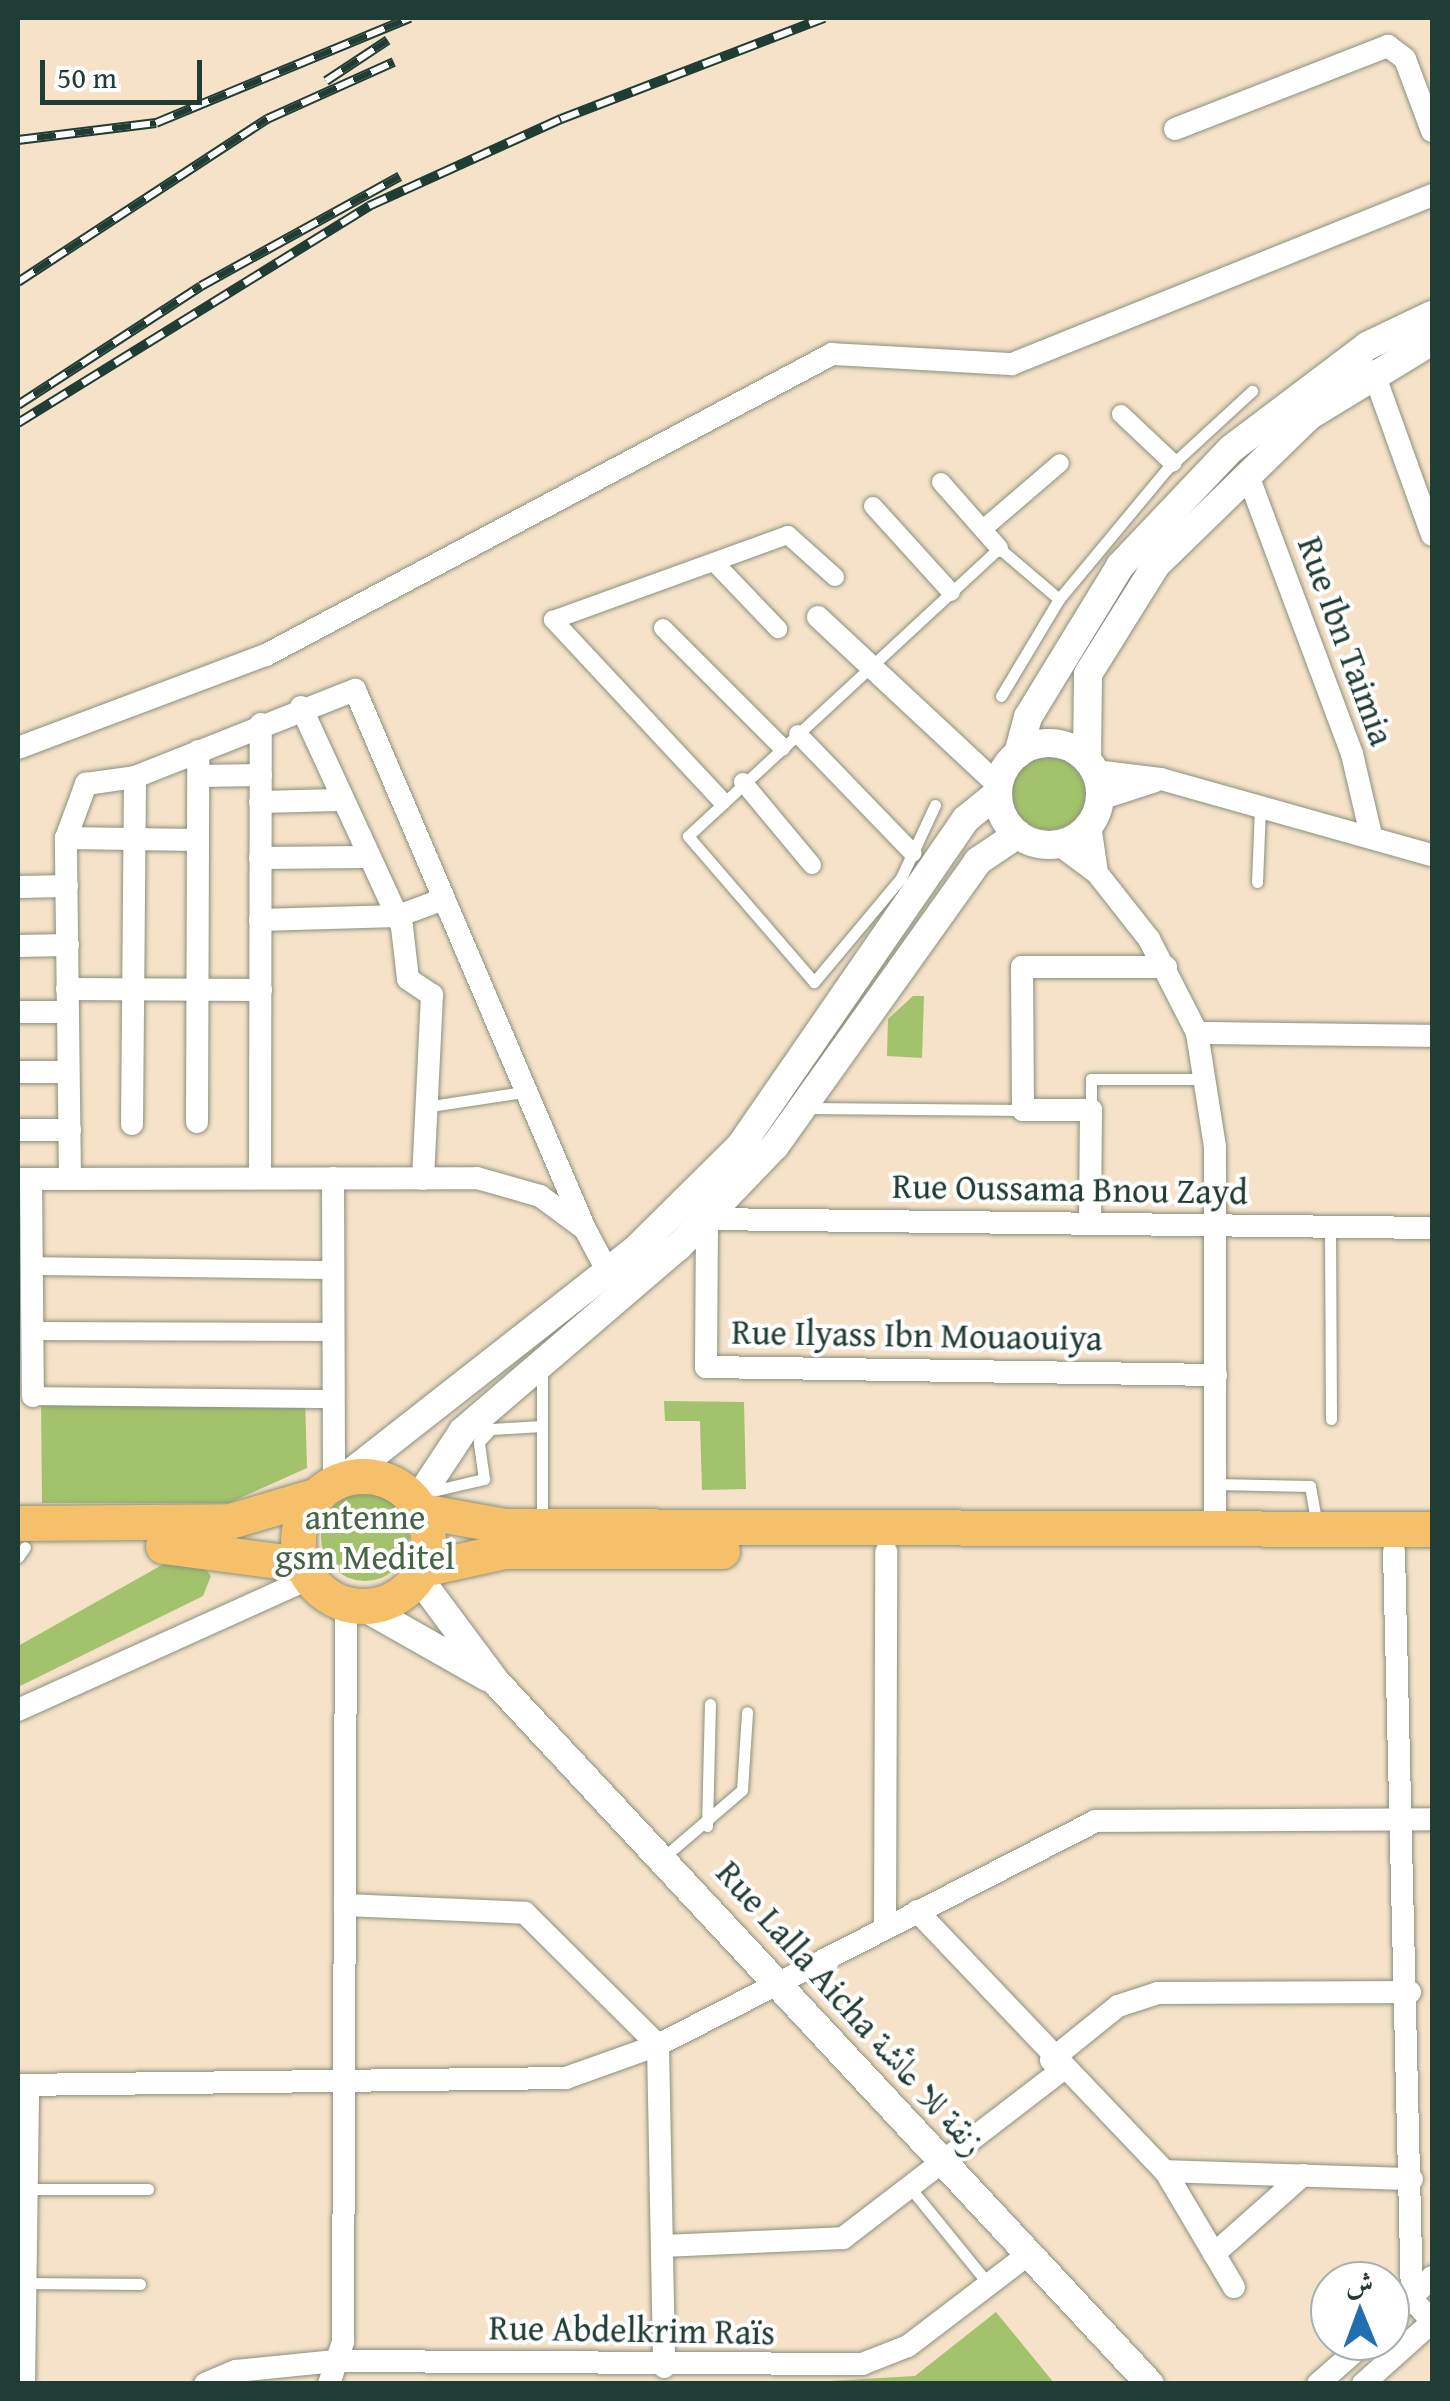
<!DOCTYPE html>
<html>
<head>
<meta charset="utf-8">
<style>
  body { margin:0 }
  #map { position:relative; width:1450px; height:2401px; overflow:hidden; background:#f5e2c8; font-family:"Gentium Book Plus",Amiri,serif }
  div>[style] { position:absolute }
  .green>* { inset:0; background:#a2c26b }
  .round { border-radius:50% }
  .roads { filter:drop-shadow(0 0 2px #8a907e) drop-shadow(0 0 2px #8a907e) }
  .service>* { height:11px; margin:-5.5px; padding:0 5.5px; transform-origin:5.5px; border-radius:5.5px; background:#fff }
  .pedestrian>* { height:18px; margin:-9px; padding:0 9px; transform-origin:9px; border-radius:9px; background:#fff }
  .minor>* { height:22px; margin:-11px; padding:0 11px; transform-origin:11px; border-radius:11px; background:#fff }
  .tertiary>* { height:28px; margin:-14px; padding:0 14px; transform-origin:14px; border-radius:14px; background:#fff }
  .tertiary>.ring { margin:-14px; padding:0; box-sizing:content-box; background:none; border:28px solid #fff; border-radius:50% }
  .primary>* { height:35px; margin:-17.5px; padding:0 17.5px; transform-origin:17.5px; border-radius:17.5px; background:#f6c06b }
  .primary>.ring { margin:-17.5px; padding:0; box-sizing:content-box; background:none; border:35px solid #f6c06b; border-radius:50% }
  .rail>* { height:10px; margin-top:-5px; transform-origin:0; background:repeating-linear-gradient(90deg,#fff 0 19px,#1f3d34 0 38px); box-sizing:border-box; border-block:2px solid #1f3d34 }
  span { translate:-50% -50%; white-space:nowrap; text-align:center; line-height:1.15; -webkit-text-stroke:8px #fff; paint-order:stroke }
  .street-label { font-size:35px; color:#1f3d34 }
  .park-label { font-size:35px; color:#466544 }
  .frame { position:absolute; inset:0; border:20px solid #1f3d34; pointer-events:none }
  .north { position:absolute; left:1310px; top:2261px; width:100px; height:100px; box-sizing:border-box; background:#fff; border:2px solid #a5b1ae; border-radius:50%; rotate:359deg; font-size:28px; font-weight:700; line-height:40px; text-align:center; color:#1f3d34 }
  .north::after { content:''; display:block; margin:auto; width:35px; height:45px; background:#1f6fb2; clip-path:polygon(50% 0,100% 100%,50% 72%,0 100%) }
  .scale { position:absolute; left:40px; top:60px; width:162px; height:45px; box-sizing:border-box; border:5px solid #1f3d34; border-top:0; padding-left:12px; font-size:30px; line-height:35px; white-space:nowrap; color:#1f3d34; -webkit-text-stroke:8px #fff; paint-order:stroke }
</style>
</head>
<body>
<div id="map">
  <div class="green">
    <div class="round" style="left:1011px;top:754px;width:76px;height:76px"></div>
    <div style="clip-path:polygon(913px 996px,924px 996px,922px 1058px,887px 1056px,888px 1019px)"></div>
    <div style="clip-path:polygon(41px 1396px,305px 1398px,307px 1468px,229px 1503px,42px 1503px)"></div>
    <div style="clip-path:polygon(664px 1401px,744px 1402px,746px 1489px,702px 1490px,700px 1421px,665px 1421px)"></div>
    <div class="round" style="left:321px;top:1493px;width:88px;height:88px"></div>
    <div style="clip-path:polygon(169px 1561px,203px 1566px,211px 1576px,203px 1596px,18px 1687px,18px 1646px)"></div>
    <div style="clip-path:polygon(996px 2312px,1054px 2383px,794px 2383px,915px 2376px)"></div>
  </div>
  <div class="roads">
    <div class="service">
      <div style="left:1059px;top:599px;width:168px;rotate:-50.3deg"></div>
      <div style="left:1166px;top:470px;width:117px;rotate:-42.6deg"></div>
      <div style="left:935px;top:805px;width:81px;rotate:115deg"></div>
      <div style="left:901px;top:878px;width:136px;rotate:129.9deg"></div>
      <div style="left:814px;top:982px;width:193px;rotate:-130.8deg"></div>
      <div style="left:688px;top:836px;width:424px;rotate:-42.8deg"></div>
      <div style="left:999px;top:548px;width:79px;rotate:40.4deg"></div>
      <div style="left:1059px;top:599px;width:113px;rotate:120.9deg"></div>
      <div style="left:1257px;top:882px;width:76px;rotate:-87.7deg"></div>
      <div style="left:424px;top:1107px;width:100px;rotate:-8.6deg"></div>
      <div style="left:807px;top:1108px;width:216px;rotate:0.5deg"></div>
      <div style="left:1091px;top:1110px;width:31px;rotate:-90deg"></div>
      <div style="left:1091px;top:1079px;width:114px"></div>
      <div style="left:1330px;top:1228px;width:191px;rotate:89.7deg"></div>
      <div style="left:542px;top:1370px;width:152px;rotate:90deg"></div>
      <div style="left:1215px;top:1484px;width:95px;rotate:1.2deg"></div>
      <div style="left:1310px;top:1486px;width:40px;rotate:80deg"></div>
      <div style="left:424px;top:1493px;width:62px;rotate:-13.1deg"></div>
      <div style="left:484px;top:1479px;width:37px;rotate:-98deg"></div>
      <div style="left:479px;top:1442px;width:18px;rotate:-47deg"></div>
      <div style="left:491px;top:1429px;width:51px;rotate:-3.4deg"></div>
      <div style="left:18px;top:1557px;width:12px;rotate:-55deg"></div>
      <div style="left:707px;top:1826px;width:122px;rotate:-88.6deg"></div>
      <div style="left:665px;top:1856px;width:101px;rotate:-40.6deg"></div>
      <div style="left:742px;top:1790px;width:78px;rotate:-86.3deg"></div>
      <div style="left:27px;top:2189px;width:121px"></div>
      <div style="left:912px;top:2190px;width:124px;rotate:50.9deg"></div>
      <div style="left:25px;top:2283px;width:115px;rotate:0.5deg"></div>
    </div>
    <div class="pedestrian">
      <div style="left:1121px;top:414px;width:71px;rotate:43.3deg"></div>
      <div style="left:941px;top:482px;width:88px;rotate:48.7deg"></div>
      <div style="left:873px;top:506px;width:116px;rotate:47.8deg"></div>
      <div style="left:983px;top:529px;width:101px;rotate:-40.6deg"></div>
      <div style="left:714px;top:562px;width:93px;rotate:46.3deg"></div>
      <div style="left:663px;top:628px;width:168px;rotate:45deg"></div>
      <div style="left:798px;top:734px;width:165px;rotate:46deg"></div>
      <div style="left:743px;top:782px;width:108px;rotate:50.3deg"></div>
      <div style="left:722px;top:801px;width:248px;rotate:-133deg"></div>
      <div style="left:553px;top:620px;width:250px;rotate:-19.9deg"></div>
      <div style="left:788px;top:535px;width:63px;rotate:41.8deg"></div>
      <div style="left:32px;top:1266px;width:301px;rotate:0.8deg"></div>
      <div style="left:32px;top:1331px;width:301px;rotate:0.2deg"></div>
      <div style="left:33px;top:1396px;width:300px;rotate:0.6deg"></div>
    </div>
    <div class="minor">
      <div style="left:1175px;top:129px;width:229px;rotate:-21.3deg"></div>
      <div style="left:1388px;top:46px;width:21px;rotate:37deg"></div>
      <div style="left:1405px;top:59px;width:77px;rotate:69.4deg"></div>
      <div style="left:1373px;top:371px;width:174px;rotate:70.2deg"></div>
      <div style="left:1247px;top:473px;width:300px;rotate:69.5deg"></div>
      <div style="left:1352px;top:754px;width:83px;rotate:76.8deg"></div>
      <div style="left:818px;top:617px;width:248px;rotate:43deg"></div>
      <div style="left:301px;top:707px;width:242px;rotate:65.3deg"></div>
      <div style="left:402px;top:927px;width:52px;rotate:83.4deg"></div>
      <div style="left:408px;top:979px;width:29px;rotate:34deg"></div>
      <div style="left:432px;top:995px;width:184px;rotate:92.8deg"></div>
      <div style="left:18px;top:748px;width:265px;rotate:-20.6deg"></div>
      <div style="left:266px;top:655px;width:641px;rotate:-28deg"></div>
      <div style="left:832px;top:354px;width:180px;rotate:3.2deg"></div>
      <div style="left:1012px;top:364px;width:453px;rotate:-21.9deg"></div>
      <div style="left:1095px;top:771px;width:66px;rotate:6.9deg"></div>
      <div style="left:1161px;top:779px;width:281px;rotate:15.7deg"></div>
      <div style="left:199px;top:776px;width:62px;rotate:-0.9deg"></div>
      <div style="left:1100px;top:799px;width:56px;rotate:-17.8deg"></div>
      <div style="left:260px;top:802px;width:79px;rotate:-1.5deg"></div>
      <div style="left:1090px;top:824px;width:49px;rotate:81.9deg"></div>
      <div style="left:66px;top:838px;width:131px;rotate:0.9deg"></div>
      <div style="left:1058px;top:844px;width:49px;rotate:36.6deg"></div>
      <div style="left:1097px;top:873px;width:84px;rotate:51.8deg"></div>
      <div style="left:1149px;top:939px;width:106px;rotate:62.9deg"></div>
      <div style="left:1197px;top:1033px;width:115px;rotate:81deg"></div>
      <div style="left:1215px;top:1147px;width:383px;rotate:90deg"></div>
      <div style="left:260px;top:858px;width:103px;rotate:-0.6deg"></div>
      <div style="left:18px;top:887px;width:49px;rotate:-1.2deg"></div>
      <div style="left:260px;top:920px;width:138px;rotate:-1.7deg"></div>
      <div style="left:398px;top:916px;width:49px;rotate:-20.3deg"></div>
      <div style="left:18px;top:946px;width:50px;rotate:-1.1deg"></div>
      <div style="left:67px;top:989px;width:194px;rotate:0.3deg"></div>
      <div style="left:18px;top:1012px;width:49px"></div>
      <div style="left:1197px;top:1033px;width:235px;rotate:0.7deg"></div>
      <div style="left:18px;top:1072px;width:50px"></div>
      <div style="left:197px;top:1122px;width:371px;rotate:-89.8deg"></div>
      <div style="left:132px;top:1124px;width:347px;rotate:-89.5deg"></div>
      <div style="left:18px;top:1130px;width:52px"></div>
      <div style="left:260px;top:1177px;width:453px;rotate:-89.9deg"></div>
      <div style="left:333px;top:1178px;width:304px;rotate:89.8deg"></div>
      <div style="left:18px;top:1179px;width:459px;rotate:-0.1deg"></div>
      <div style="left:477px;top:1178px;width:66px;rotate:15.9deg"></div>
      <div style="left:540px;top:1196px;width:56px;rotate:36.3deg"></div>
      <div style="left:585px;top:1229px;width:49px;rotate:61.9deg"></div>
      <div style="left:31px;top:1179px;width:217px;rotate:89.5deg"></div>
      <div style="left:70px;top:1179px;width:341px;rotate:-90.7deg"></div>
      <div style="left:66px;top:838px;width:58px;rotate:-69.7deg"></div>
      <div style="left:86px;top:784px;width:49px;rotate:-8.1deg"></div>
      <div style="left:135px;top:777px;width:237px;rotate:-21.6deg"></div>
      <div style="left:355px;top:690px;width:586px;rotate:66.89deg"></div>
      <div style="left:1090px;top:1224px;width:114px;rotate:-89.5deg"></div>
      <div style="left:1091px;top:1110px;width:68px;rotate:180deg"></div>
      <div style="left:1023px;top:1110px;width:143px;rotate:-90.4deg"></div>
      <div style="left:1022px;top:967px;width:144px"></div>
      <div style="left:1216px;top:1375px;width:510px;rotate:-179.1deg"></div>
      <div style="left:706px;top:1367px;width:148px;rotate:-89.6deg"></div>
      <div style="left:707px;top:1219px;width:725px;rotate:0.71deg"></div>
      <div style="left:1394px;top:1552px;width:747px;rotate:88.62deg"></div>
      <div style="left:1412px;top:2299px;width:30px;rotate:48deg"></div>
      <div style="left:18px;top:1710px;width:320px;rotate:-24.3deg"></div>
      <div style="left:345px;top:1905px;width:180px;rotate:2.5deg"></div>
      <div style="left:525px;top:1913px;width:187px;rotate:44.8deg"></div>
      <div style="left:658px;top:2045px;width:322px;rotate:88.9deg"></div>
      <div style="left:917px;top:1911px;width:359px;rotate:46.4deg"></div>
      <div style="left:1165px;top:2171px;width:247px;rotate:1.9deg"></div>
      <div style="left:885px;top:1927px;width:375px;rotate:-89.8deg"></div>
      <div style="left:1051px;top:2060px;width:86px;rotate:-38.9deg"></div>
      <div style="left:1118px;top:2006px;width:42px;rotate:-18deg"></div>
      <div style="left:1158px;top:1993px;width:252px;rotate:-0.2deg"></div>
      <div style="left:18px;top:2085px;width:548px;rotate:-0.73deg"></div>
      <div style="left:566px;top:2078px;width:98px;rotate:-19.7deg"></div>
      <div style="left:658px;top:2045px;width:491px;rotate:-27.1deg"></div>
      <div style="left:1095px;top:1821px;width:337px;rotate:-0.3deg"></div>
      <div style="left:1165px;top:2171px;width:135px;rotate:59.3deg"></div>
      <div style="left:662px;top:2246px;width:181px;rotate:-2.5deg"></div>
      <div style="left:843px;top:2238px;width:275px;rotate:-37.5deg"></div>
      <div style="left:1214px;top:2254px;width:119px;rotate:-41.6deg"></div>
      <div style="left:1390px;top:2319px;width:59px;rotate:-45deg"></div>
      <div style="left:24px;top:2384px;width:299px;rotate:-89.2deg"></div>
      <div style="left:205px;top:2384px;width:34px;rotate:-23deg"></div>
      <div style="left:236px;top:2371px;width:100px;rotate:-5.7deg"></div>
      <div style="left:336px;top:2361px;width:526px;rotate:0.33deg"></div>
      <div style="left:862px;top:2364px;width:49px;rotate:-21.4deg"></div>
      <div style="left:908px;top:2346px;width:148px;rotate:-37.3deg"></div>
      <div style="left:329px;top:2384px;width:44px;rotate:-71.6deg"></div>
      <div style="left:343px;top:2342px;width:738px;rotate:-89.77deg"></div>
      <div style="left:1318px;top:2384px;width:65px;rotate:-41.3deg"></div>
      <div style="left:1363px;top:2384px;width:93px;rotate:-41.9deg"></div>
    </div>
    <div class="tertiary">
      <div class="ring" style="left:998px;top:743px;width:74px;height:74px"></div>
      <div style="left:1018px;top:754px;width:38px;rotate:-75deg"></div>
      <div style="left:1028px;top:717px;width:177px;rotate:-58.6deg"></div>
      <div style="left:1120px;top:566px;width:161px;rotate:-46.5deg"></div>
      <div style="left:1231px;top:449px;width:171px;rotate:-37.1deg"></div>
      <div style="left:1367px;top:346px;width:72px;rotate:-25.5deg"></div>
      <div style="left:1087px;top:760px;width:86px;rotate:-89.3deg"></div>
      <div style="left:1088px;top:674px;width:128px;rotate:-58deg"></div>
      <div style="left:1156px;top:565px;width:214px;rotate:-44.2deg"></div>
      <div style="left:1309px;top:416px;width:144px;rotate:-31.4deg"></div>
      <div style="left:344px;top:1478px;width:368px;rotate:-38.1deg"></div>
      <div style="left:634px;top:1251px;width:151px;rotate:-44.7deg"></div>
      <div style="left:741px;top:1145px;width:396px;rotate:-55.4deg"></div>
      <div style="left:966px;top:819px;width:41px;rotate:-39.1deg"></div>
      <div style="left:416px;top:1502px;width:85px;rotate:-56.5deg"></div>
      <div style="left:463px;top:1431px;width:283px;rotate:-40.6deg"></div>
      <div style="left:678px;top:1247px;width:140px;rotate:-46.2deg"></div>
      <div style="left:775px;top:1146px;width:350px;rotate:-54.5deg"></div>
      <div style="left:978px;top:861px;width:48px;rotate:-34deg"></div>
      <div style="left:418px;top:1577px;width:131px;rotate:53.4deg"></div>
      <div style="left:496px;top:1682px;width:959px;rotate:47.03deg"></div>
      <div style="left:362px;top:1606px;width:144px;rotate:29.6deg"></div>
    </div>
    <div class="primary">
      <div class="ring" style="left:298px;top:1476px;width:95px;height:95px"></div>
      <div style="left:422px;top:1511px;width:84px;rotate:10.2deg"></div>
      <div style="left:505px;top:1526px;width:927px;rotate:0.19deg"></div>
      <div style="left:18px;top:1523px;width:212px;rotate:-0.5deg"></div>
      <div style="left:230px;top:1521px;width:92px;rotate:-16.5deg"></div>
      <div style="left:163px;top:1546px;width:140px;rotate:7.4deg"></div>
      <div style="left:423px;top:1569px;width:84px;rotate:-12.4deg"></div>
      <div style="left:505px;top:1551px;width:217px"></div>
    </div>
  </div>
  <div class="rail">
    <div style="left:326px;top:81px;width:74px;rotate:-33.5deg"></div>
    <div style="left:18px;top:140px;width:139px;rotate:-7deg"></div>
    <div style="left:156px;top:123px;width:275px;rotate:-22.5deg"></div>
    <div style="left:18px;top:282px;width:298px;rotate:-33.2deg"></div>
    <div style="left:267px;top:119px;width:139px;rotate:-24.2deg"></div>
    <div style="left:18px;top:405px;width:218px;rotate:-33deg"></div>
    <div style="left:201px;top:286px;width:227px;rotate:-28.9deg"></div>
    <div style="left:18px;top:423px;width:413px;rotate:-31.7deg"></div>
    <div style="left:369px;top:206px;width:211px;rotate:-24.4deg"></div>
    <div style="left:561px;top:119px;width:282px;rotate:-21deg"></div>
  </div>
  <div class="street-label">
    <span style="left:1346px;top:641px;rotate:70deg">Rue Ibn Taimia</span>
    <span style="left:1070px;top:1189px;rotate:1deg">Rue Oussama Bnou Zayd</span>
    <span style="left:917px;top:1335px;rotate:1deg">Rue Ilyass Ibn Mouaouiya</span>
    <span style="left:851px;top:2008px;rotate:48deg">Rue Lalla Aicha زنقة للا عائشة</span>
    <span style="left:632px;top:2330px;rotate:1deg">Rue Abdelkrim Raïs</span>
  </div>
  <div class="park-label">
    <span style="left:365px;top:1537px">antenne<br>gsm Meditel</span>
  </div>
  <div class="frame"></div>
  <div class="north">ش</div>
  <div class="scale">50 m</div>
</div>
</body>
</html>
